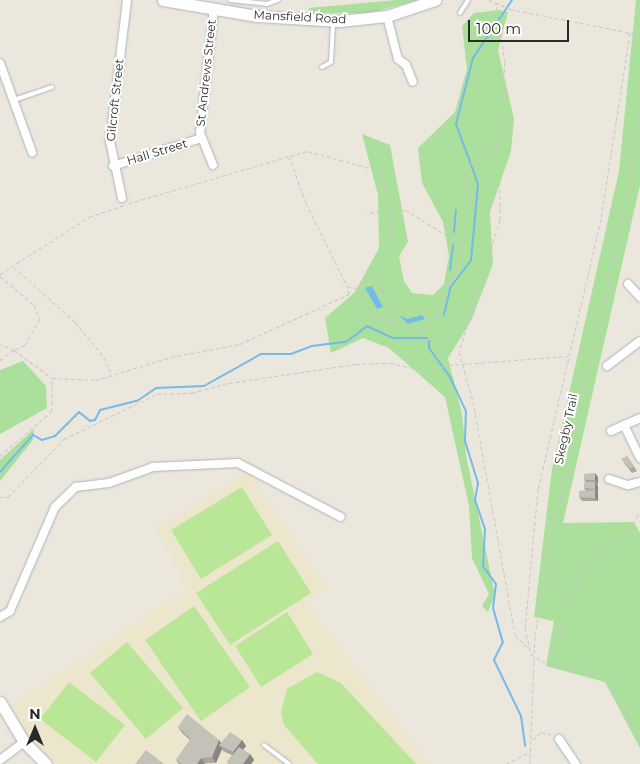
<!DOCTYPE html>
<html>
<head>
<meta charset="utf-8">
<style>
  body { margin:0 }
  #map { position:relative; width:640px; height:764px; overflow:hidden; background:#ebe7dd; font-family:Montserrat,sans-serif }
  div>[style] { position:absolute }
  .education>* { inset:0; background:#ece6cd }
  .green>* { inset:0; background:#aadf9c }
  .pitch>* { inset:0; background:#bae698 }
  .water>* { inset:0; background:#75bae8 }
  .stream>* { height:2px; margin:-1px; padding:0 1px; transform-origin:1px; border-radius:1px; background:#75bae8 }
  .path>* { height:1px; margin-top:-0.5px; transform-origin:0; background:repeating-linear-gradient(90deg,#c8c8c8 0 4px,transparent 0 6.5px) }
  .roads { filter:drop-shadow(0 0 1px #b0b1bd) drop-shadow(0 0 1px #b0b1bd) }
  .lane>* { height:4px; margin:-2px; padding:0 2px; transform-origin:2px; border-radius:2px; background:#fff }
  .street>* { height:8px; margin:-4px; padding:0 4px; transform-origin:4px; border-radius:4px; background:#fff }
  .secondary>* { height:11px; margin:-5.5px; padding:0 5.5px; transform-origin:5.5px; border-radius:5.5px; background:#fff }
  .wall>* { inset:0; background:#a9a69e }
  .shaded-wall>* { inset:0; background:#898781 }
  .building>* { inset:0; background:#c4c1b8 }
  span { translate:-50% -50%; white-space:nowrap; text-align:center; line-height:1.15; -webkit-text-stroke:4px #fff; paint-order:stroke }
  .street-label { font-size:12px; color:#2a2a2a }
  .north { position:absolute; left:10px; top:704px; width:50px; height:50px; -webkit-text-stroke:4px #fff; paint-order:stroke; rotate:0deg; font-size:14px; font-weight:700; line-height:20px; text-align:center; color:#2a2a2a }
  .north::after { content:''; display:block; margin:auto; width:18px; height:22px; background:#2a2a2a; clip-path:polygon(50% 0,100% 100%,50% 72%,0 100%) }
  .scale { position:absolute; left:468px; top:20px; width:101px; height:22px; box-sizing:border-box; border:2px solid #2a2a2a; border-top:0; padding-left:6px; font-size:15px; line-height:18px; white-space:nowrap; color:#2a2a2a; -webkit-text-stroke:4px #fff; paint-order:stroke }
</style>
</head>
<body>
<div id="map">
  <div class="education">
    <div style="clip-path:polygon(248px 472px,327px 589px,306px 603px,429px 764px,57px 764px,23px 732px,12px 704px,186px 589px,157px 527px)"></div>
  </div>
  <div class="green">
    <div style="clip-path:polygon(396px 0,418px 0,370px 13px,308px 13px,309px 8px)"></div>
    <div style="clip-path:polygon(636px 0,640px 0,640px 185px,563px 523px,634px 522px,640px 533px,640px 748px,605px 682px,546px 666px,554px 621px,534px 617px,552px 469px,619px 171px)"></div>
    <div style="clip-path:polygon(499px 10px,508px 12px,498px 50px,514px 119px,511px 151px,490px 212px,493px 264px,471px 321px,448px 358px,462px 414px,466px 455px,495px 595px,488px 612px,482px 606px,489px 594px,472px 558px,469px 506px,445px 397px,389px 348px,363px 338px,331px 353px,325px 318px,355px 292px,379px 248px,378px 195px,362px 134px,390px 145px,408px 242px,399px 256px,404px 281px,412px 293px,433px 295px,444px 284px,449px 256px,443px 222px,422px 183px,418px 148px,455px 112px,467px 69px,462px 26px,474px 13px)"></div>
    <div style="clip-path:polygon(23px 361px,46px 386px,47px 408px,0 434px,0 370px)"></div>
    <div style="clip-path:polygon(34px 429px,33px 440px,0 481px,0 460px)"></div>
  </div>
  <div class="pitch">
    <div style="clip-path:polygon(242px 487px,272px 535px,201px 579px,171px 530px)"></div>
    <div style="clip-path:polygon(278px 541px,311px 593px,230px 645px,196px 593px)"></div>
    <div style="clip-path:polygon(194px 606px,250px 687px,201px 721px,145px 640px)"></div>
    <div style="clip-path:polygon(287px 612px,313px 654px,261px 687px,235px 646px)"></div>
    <div style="clip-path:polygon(127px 642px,183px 708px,146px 739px,90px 673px)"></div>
    <div style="clip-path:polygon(317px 672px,341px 683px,416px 764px,318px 764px,284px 725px,281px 712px,287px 689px)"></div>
    <div style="clip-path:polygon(69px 682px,125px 725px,96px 762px,40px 719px)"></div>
  </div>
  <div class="water">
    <div style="clip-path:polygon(372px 286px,383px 307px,377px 309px,365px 288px)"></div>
    <div style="clip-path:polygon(399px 315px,407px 319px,422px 315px,425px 319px,408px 324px)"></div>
  </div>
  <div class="stream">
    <div style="left:454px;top:232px;width:22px;rotate:-85deg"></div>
    <div style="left:450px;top:270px;width:25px;rotate:-83deg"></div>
    <div style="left:444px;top:315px;width:28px;rotate:-77deg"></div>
    <div style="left:450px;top:288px;width:35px;rotate:-53deg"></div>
    <div style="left:471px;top:260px;width:76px;rotate:-84.7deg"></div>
    <div style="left:478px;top:184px;width:64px;rotate:-110.1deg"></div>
    <div style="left:456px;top:124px;width:68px;rotate:-75.6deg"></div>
    <div style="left:473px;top:58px;width:70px;rotate:-56.1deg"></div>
    <div style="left:429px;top:341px;width:7px;rotate:90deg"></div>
    <div style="left:429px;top:348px;width:36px;rotate:54deg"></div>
    <div style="left:450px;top:377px;width:38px;rotate:65deg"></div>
    <div style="left:466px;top:411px;width:30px;rotate:92deg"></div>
    <div style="left:465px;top:441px;width:44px;rotate:72.8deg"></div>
    <div style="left:478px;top:483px;width:17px;rotate:100deg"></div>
    <div style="left:475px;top:500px;width:31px;rotate:71deg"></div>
    <div style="left:485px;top:529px;width:37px;rotate:93deg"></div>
    <div style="left:483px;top:566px;width:22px;rotate:54deg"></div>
    <div style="left:496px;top:584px;width:24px;rotate:97deg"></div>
    <div style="left:493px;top:608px;width:35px;rotate:74deg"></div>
    <div style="left:503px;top:642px;width:20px;rotate:117deg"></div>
    <div style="left:494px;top:660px;width:62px;rotate:64.3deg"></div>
    <div style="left:521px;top:716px;width:30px;rotate:82deg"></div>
    <div style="left:0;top:472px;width:50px;rotate:-48.3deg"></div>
    <div style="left:33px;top:435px;width:10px;rotate:29deg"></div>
    <div style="left:42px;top:440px;width:14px;rotate:-17deg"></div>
    <div style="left:55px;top:436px;width:34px;rotate:-45deg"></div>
    <div style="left:79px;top:412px;width:14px;rotate:39deg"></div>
    <div style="left:90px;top:421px;width:5px;rotate:-11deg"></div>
    <div style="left:95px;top:420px;width:11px;rotate:-63deg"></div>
    <div style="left:100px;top:410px;width:38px;rotate:-14deg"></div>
    <div style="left:137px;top:401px;width:23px;rotate:-34deg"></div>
    <div style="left:156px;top:388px;width:48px;rotate:-2.4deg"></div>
    <div style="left:204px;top:386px;width:65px;rotate:-29.3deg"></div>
    <div style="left:261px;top:354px;width:30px"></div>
    <div style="left:291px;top:354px;width:22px;rotate:-21deg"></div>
    <div style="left:312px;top:346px;width:34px;rotate:-7deg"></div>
    <div style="left:346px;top:342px;width:26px;rotate:-37deg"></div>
    <div style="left:367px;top:326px;width:29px;rotate:25deg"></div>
    <div style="left:393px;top:338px;width:34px"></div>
  </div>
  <div class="path">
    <div style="left:489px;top:0;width:23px;rotate:23deg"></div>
    <div style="left:510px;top:9px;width:128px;rotate:11.2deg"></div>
    <div style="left:636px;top:34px;width:6px;rotate:-45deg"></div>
    <div style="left:630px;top:33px;width:188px;rotate:98.9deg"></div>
    <div style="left:601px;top:219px;width:277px;rotate:103.1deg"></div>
    <div style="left:538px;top:489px;width:140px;rotate:95.3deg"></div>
    <div style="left:525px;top:628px;width:27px;rotate:77deg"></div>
    <div style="left:531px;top:654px;width:19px;rotate:32deg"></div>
    <div style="left:547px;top:664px;width:48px;rotate:10.8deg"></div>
    <div style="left:594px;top:673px;width:17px;rotate:31deg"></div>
    <div style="left:609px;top:682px;width:68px;rotate:62.7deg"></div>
    <div style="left:499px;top:144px;width:76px;rotate:89.2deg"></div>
    <div style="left:500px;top:220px;width:138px;rotate:107.3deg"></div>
    <div style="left:459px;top:352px;width:51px;rotate:74.1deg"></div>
    <div style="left:473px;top:401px;width:238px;rotate:79.8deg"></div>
    <div style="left:515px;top:635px;width:18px;rotate:45deg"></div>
    <div style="left:289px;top:156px;width:50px;rotate:70.1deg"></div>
    <div style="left:306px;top:203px;width:93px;rotate:63.7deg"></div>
    <div style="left:464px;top:246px;width:55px;rotate:-84.8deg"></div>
    <div style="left:469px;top:191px;width:23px;rotate:-100deg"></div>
    <div style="left:465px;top:168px;width:42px;rotate:-35.2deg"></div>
    <div style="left:499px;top:144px;width:82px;rotate:-85.8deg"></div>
    <div style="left:505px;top:62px;width:59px;rotate:-98.8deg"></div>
    <div style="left:14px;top:267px;width:82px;rotate:42deg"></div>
    <div style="left:75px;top:322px;width:45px;rotate:50.4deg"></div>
    <div style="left:104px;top:357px;width:21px;rotate:67deg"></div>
    <div style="left:0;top:274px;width:106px;rotate:-32.6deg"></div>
    <div style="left:89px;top:217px;width:36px;rotate:-19deg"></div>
    <div style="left:0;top:276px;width:45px;rotate:40.5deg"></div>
    <div style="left:34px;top:305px;width:15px;rotate:67deg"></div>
    <div style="left:40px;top:319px;width:30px;rotate:120deg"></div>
    <div style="left:25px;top:345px;width:12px;rotate:156deg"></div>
    <div style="left:14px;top:350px;width:15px;rotate:-157deg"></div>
    <div style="left:375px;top:276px;width:36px;rotate:67deg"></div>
    <div style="left:389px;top:309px;width:13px;rotate:94deg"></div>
    <div style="left:359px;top:289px;width:30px;rotate:62deg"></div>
    <div style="left:373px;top:315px;width:48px;rotate:19.6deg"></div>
    <div style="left:418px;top:331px;width:23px;rotate:-38deg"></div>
    <div style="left:436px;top:317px;width:76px;rotate:-68.5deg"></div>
    <div style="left:464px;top:246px;width:68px;rotate:-148.2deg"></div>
    <div style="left:406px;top:210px;width:40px;rotate:175.7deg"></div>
    <div style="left:0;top:360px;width:17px;rotate:-36deg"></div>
    <div style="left:14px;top:350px;width:47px;rotate:36.4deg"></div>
    <div style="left:52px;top:378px;width:44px;rotate:2.6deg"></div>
    <div style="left:96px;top:380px;width:78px;rotate:-17deg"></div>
    <div style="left:171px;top:357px;width:70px;rotate:-10.7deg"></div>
    <div style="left:240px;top:344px;width:120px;rotate:-24.6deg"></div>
    <div style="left:349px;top:294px;width:7px;rotate:-106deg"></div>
    <div style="left:347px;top:287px;width:12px;rotate:5deg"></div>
    <div style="left:359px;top:288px;width:20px;rotate:-37deg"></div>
    <div style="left:375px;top:276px;width:48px;rotate:-68.2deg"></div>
    <div style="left:393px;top:231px;width:61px;rotate:-101.3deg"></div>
    <div style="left:381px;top:171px;width:77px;rotate:-164.9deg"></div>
    <div style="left:307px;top:151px;width:188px;rotate:163.6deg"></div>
    <div style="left:0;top:456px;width:69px;rotate:-40.9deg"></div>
    <div style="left:52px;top:411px;width:32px;rotate:-90deg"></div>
    <div style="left:0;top:497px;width:8px"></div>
    <div style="left:8px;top:497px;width:81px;rotate:-46deg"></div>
    <div style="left:64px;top:439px;width:103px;rotate:-25.8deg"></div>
    <div style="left:157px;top:394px;width:35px;rotate:-2deg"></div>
    <div style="left:192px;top:393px;width:32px;rotate:-16deg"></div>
    <div style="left:223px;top:384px;width:134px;rotate:-8.6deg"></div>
    <div style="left:356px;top:364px;width:34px;rotate:-2deg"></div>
    <div style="left:390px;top:363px;width:40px;rotate:12deg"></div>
    <div style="left:429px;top:371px;width:21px;rotate:-17deg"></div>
    <div style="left:449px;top:365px;width:119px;rotate:-4.3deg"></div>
    <div style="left:547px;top:663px;width:95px;rotate:-70.2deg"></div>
    <div style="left:579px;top:574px;width:67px;rotate:-42deg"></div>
    <div style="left:629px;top:529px;width:20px;rotate:-57deg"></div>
    <div style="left:533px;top:740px;width:11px;rotate:-45deg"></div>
    <div style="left:541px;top:732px;width:11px;rotate:15deg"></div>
    <div style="left:506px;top:764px;width:27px;rotate:-27deg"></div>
    <div style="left:530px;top:764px;width:129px;rotate:-87.8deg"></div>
    <div style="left:535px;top:635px;width:106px;rotate:-80.2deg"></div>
    <div style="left:553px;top:531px;width:359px;rotate:-77.4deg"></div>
    <div style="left:631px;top:181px;width:81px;rotate:-83.7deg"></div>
  </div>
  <div class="roads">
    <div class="lane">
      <div style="left:230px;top:0;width:37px;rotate:6deg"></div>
      <div style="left:267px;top:4px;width:12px;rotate:-20deg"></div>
      <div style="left:460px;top:13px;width:15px;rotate:-58deg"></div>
      <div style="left:322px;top:67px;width:10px;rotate:-29deg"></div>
      <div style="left:331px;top:62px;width:39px;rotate:-87deg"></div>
      <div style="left:14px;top:100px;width:40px;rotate:-18.9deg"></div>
      <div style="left:264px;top:745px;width:31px;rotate:37deg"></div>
    </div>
    <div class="street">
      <div style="left:387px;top:16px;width:44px;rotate:75.7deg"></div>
      <div style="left:398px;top:59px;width:10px;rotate:37deg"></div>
      <div style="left:406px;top:65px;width:18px;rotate:68deg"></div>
      <div style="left:0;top:63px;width:95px;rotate:70.2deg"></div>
      <div style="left:213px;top:165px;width:35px;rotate:-112deg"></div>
      <div style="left:200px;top:133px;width:125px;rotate:-83.6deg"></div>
      <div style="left:113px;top:166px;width:93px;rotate:-17.5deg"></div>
      <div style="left:122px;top:198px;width:58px;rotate:-101.9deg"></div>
      <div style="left:110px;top:141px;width:142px;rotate:-83.1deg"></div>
      <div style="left:628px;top:284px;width:18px;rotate:47deg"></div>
      <div style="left:607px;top:366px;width:41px;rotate:-37.1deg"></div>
      <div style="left:624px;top:425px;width:37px;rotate:64deg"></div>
      <div style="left:611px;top:431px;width:32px;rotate:-24deg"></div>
      <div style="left:609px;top:479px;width:20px;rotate:18deg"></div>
      <div style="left:628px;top:485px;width:12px;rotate:-14deg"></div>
      <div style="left:0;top:617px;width:12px;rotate:-31deg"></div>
      <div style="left:10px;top:611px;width:113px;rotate:-66.6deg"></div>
      <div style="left:55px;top:507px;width:29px;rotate:-44deg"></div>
      <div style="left:76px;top:487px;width:33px;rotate:-7deg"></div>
      <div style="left:109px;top:483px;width:47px;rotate:-20deg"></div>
      <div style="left:153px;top:467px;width:85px;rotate:-2.7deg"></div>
      <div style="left:238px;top:463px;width:116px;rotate:27.7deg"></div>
      <div style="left:559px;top:739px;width:30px;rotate:56deg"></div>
      <div style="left:0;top:760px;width:30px;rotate:-37deg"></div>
    </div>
    <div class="secondary">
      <div style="left:163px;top:0;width:95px;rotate:9.7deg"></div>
      <div style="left:257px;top:16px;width:83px;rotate:3.4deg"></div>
      <div style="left:340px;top:21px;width:47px;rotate:-6.1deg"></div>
      <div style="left:387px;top:16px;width:51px;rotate:-18.4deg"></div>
      <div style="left:0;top:702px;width:47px;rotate:59deg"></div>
      <div style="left:24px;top:742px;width:31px;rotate:45deg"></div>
    </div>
  </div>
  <div class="wall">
    <div style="clip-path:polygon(627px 456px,637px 471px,632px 473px,624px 463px)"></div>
    <div style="clip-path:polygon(598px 477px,598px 484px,596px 484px,598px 486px,598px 493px,596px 493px,598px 494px,598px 501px,582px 501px,579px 497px,586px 491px,584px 488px,586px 482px,584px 480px)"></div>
    <div style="clip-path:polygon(178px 727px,219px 740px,221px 743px,242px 740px,246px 746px,243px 750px,250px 754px,254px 760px,251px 764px,229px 764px,227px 762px,232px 755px,223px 751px,222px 749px,216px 763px,179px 764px,176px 760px,190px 740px,182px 733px)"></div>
  </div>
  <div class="shaded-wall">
    <div style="clip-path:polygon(595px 473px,598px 477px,598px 484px,595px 480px)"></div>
    <div style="clip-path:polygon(595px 482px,598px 486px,598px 493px,595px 489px)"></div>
    <div style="clip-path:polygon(595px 490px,598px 494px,598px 501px,595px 498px)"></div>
    <div style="clip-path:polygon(219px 740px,223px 746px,219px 745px,222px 749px,216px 763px,212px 757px)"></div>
    <div style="clip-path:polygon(242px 740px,246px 746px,237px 758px,233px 752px)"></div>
    <div style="clip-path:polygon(250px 754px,254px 760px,251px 764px,243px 764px)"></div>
    <div style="clip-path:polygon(201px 758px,205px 764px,197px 764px)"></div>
  </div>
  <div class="building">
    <div style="clip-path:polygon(627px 456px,634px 467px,630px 469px,621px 459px)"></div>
    <div style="clip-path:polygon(595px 473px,595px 480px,584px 480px,584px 474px)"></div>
    <div style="clip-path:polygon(584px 482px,595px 482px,595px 489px,584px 488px)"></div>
    <div style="clip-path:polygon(595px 490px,595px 498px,579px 497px,579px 491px)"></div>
    <div style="clip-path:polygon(187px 714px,219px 740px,212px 757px,201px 758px,197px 764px,182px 764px,176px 760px,191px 739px,178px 727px)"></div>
    <div style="clip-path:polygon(230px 732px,242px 740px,233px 752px,219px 745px)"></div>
    <div style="clip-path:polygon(239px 747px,250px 754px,243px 764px,230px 764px,227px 762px)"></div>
    <div style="clip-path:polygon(146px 750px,164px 764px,135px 764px)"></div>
  </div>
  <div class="street-label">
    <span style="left:300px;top:17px;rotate:3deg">Mansfield Road</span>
    <span style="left:206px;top:73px;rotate:-84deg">St Andrews Street</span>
    <span style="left:115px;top:100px;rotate:-84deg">Gilcroft Street</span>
    <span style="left:157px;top:152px;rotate:-17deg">Hall Street</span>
    <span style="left:566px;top:429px;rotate:-78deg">Skegby Trail</span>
  </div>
  <div class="north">N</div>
  <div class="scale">100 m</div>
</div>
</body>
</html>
